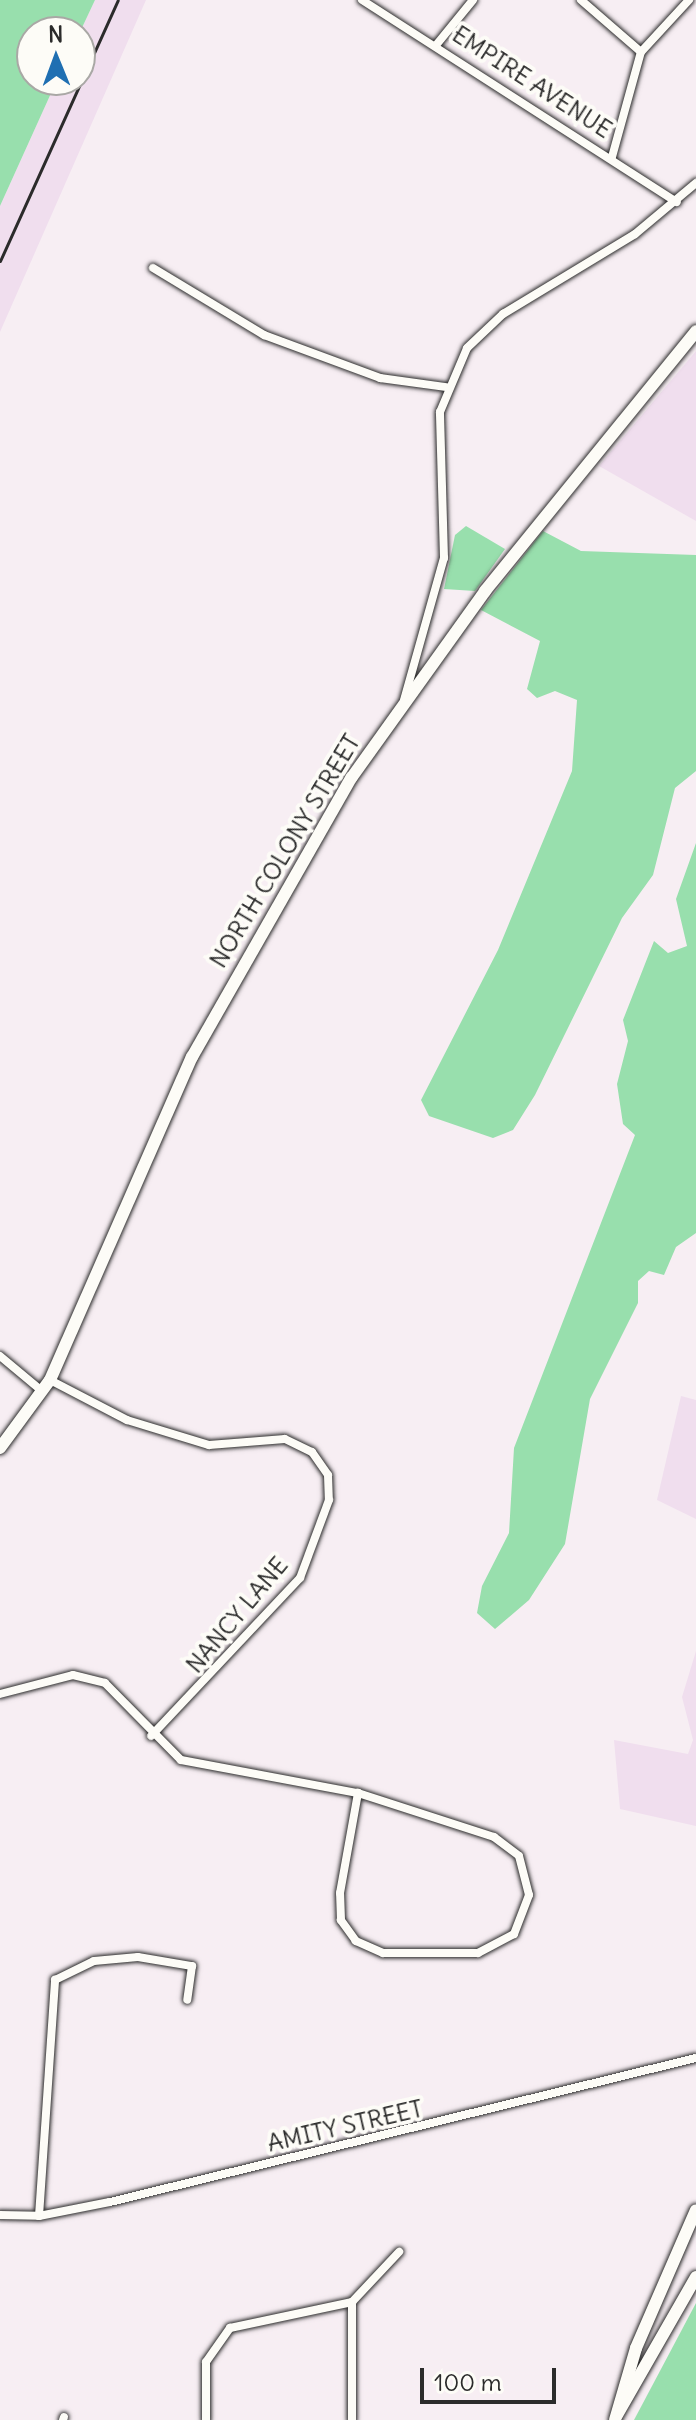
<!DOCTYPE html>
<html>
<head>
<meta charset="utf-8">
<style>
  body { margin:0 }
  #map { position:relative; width:696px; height:2420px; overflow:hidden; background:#f7eef3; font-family:Delius,sans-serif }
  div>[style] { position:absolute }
  .built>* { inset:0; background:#f0deee }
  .green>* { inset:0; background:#98dfad }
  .roads { filter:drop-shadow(0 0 2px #2b2b2b) drop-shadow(0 0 2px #2b2b2b) }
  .minor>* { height:8px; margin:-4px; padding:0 4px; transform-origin:4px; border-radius:4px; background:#fdfcf7 }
  .secondary>* { height:12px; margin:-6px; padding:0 6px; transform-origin:6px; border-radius:6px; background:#fdfcf7 }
  .primary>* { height:12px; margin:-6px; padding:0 6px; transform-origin:6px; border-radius:6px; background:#fdfcf7 }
  .rail>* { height:3px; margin:-1.5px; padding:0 1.5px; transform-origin:1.5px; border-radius:1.5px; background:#2b2b2b }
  span { translate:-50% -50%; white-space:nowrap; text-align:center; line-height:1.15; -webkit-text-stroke:8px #fdfcf7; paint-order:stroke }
  .street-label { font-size:24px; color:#2b2b2b }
  .north { position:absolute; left:16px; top:16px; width:80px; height:80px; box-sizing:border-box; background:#fdfcf7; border:2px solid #a9a8a5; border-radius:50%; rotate:359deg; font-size:22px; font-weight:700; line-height:32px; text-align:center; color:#2b2b2b }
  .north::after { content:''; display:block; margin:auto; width:28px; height:36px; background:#1f6fb2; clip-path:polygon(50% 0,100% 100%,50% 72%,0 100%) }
  .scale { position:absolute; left:420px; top:2368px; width:136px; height:36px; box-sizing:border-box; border:4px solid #2b2b2b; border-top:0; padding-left:10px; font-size:24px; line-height:28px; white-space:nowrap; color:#2b2b2b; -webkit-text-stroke:6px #fdfcf7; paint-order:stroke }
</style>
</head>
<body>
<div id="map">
  <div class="built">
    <div style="clip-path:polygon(95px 0,146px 0,0 332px,0 206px,57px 80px,80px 80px,80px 32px)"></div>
    <div style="clip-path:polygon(696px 351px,696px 521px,599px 466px)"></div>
    <div style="clip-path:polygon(681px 1396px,696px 1400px,696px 1519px,657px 1500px)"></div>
    <div style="clip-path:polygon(696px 1651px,696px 1826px,620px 1809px,614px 1740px,688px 1754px,693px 1740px,682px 1697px)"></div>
  </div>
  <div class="green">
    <div style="clip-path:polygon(0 0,95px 0,80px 32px,32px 32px,32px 80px,57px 80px,0 206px)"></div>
    <div style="clip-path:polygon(466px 526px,505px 549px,475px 591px,444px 589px,455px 535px)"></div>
    <div style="clip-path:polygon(543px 531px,581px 551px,696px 555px,696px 771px,675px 788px,653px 875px,622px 918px,535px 1095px,513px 1130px,493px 1138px,429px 1116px,421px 1100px,498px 950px,572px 771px,577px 700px,555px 691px,537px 698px,527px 689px,540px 641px,481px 610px)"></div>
    <div style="clip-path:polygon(696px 843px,696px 1233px,676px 1247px,664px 1275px,649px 1271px,638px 1281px,638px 1303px,590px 1399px,565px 1544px,529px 1600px,495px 1629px,477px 1613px,482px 1586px,509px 1533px,514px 1448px,635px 1135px,623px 1124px,617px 1084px,628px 1041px,623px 1020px,654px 941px,668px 953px,687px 946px,676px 899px)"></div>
    <div style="clip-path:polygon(696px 2303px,696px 2420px,634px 2420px)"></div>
  </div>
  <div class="roads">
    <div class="minor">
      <div style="left:362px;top:0;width:374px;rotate:32.7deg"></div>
      <div style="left:581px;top:0;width:79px;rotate:40.9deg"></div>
      <div style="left:437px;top:44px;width:57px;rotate:-50.7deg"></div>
      <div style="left:612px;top:157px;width:109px;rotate:-74.6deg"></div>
      <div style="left:641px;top:52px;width:71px;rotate:-47.3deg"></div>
      <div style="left:153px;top:268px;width:130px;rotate:31.1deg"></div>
      <div style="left:264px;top:335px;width:124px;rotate:20.3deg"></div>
      <div style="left:380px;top:378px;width:67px;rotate:7.8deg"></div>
      <div style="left:404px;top:700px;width:148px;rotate:-74.3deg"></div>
      <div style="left:444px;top:558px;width:146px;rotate:-91.6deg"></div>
      <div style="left:440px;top:412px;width:69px;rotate:-67.1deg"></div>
      <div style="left:467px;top:348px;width:50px;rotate:-43.4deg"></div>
      <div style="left:503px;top:314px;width:154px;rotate:-31.2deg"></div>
      <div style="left:635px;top:234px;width:80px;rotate:-39.9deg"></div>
      <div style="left:0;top:1356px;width:55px;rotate:39.8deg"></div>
      <div style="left:50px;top:1380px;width:87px;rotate:27.5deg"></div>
      <div style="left:127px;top:1420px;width:86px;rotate:17deg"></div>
      <div style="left:209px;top:1445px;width:76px;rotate:-4.5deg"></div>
      <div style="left:285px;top:1439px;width:30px;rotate:26deg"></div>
      <div style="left:312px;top:1452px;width:28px;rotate:55deg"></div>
      <div style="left:328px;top:1475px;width:25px;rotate:88deg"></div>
      <div style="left:329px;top:1500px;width:83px;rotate:110.4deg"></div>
      <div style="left:300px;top:1578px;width:217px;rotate:133.3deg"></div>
      <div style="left:0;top:1694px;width:75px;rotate:-14.6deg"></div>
      <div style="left:73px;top:1675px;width:33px;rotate:14deg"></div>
      <div style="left:105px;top:1683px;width:108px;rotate:45.4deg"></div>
      <div style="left:181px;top:1760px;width:180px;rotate:10.6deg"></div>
      <div style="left:358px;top:1793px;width:143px;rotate:17.9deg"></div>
      <div style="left:494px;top:1837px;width:31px;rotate:37deg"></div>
      <div style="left:519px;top:1856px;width:40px;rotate:75.6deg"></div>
      <div style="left:529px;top:1895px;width:42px;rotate:111deg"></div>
      <div style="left:514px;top:1934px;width:41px;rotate:152.2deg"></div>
      <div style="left:478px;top:1953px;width:95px;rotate:180deg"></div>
      <div style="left:383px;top:1953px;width:30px;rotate:-156deg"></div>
      <div style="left:356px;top:1941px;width:26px;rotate:-126deg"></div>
      <div style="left:341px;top:1920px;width:27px;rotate:-92deg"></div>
      <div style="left:340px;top:1893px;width:102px;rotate:-79.8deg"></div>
      <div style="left:0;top:2215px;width:39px;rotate:1deg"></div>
      <div style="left:39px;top:2216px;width:72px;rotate:-11.2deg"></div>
      <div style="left:110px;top:2202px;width:603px;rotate:-13.81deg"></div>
      <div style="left:39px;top:2216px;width:237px;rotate:-86.1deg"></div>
      <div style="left:55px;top:1980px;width:43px;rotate:-26deg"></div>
      <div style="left:94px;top:1961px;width:44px;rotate:-5.2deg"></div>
      <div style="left:138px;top:1957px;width:55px;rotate:9.5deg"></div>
      <div style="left:192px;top:1966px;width:34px;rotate:98deg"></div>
      <div style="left:63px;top:2420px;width:3px;rotate:-72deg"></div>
      <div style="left:206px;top:2420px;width:58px;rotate:-90deg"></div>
      <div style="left:206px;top:2362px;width:42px;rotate:-54.8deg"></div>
      <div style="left:230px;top:2328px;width:125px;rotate:-12deg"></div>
      <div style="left:352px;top:2302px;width:69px;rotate:-46.8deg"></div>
      <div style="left:352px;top:2420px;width:118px;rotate:-90deg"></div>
    </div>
    <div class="secondary">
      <div style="left:0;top:1448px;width:84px;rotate:-53.7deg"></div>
      <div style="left:50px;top:1380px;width:353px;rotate:-66.3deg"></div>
      <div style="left:192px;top:1057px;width:322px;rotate:-60.3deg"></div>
      <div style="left:352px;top:777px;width:229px;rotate:-54.4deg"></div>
      <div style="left:485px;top:591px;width:335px;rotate:-50.9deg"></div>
    </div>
    <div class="primary">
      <div style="left:617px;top:2415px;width:159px;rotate:-60.2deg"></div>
      <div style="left:615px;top:2420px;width:75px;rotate:-73.7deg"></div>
      <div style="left:636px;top:2348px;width:150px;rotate:-66.5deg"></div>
    </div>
  </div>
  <div class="rail">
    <div style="left:0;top:261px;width:286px;rotate:-65.7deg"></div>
  </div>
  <div class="street-label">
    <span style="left:532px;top:82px;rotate:33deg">EMPIRE AVENUE</span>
    <span style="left:285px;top:851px;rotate:-59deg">NORTH COLONY STREET</span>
    <span style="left:237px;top:1615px;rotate:-50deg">NANCY LANE</span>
    <span style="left:345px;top:2126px;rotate:-13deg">AMITY STREET</span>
  </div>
  <div class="north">N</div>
  <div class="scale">100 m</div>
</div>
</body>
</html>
